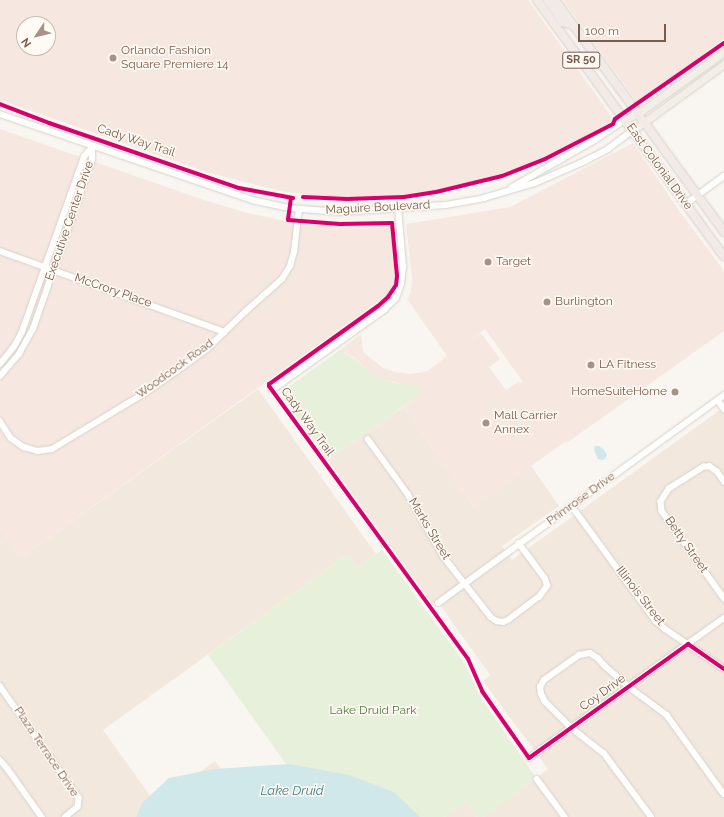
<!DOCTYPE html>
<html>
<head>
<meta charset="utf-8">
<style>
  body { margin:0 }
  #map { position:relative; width:724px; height:817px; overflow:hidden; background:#f9f5f0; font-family:Raleway,sans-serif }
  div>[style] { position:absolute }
  .residential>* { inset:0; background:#f2e8de }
  .commercial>* { inset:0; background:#f6e8e1 }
  .green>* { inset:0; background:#e7f0db }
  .water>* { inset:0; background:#d0e8ea }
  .roads { filter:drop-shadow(0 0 1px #d7d1cb) drop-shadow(0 0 1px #d7d1cb) }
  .minor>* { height:5.5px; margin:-2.75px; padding:0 2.75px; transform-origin:2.75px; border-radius:2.75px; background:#fefefd }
  .major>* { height:7px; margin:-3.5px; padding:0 3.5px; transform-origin:3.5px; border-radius:3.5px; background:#f3eee8 }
  .highway>* { height:8px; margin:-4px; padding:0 4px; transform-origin:4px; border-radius:4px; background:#f2eae7 }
  .cycleway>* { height:4px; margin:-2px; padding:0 2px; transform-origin:2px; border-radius:2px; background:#d6006c }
  .dots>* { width:11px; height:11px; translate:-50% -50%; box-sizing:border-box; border:2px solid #fffaf3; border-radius:50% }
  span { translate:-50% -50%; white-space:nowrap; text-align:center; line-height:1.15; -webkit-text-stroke:3px #fffaf3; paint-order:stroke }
  .shield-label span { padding:1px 3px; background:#fffaf3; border:1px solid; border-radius:3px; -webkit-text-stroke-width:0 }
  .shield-label { font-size:11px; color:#7a5c4d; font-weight:700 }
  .poi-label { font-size:12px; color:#7a5c4d }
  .left { translate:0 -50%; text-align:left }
  .right { translate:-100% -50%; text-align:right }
  .street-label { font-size:12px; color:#7a5c4d }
  .park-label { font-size:12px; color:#537a41 }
  .water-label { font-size:13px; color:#437c86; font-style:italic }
  .north { position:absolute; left:16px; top:16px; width:40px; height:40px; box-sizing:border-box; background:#fffaf3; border:1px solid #cabbb1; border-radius:50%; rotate:235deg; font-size:11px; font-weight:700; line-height:16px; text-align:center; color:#7a5c4d }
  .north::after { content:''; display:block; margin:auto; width:14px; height:18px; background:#a69286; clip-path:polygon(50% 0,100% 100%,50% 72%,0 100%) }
  .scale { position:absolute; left:578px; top:24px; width:88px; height:18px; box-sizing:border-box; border:2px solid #7a5c4d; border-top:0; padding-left:5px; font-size:12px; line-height:14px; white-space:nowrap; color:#7a5c4d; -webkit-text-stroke:3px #fffaf3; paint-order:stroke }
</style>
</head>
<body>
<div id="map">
  <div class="residential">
    <div style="clip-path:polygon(258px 389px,376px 554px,357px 567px,348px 554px,103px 730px,156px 804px,215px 761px,255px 817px,0 817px,0 528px,21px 558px)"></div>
    <div style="clip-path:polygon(403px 407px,474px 507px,531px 466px,559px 506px,502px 546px,512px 560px,724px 407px,724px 817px,483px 817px,548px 769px,483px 681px,490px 675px,438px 602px,433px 605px,328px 460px)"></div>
    <div style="clip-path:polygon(466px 802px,477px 817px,445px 817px)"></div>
  </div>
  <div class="commercial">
    <div style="clip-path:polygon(evenodd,0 0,528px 0,614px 120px,583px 140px,548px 157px,480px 182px,450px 189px,398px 196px,356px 198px,328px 198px,281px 191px,206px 172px,0 100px,0 0,24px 24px,48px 24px,48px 48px,24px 48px,24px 24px)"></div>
    <div style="clip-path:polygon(563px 0,724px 0,724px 39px,638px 103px)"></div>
    <div style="clip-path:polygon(0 129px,204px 200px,251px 214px,290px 222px,344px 225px,391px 224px,396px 278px,395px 286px,386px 296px,21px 558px,0 528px)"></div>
    <div style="clip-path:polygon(evenodd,633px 143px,680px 212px,724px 271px,724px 331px,568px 442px,566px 441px,474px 507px,403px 407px,422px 393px,416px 385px,406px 385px,382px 379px,370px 373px,355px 358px,340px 350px,361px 334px,363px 352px,383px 368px,396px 372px,410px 374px,428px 371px,447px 356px,407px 299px,411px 292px,412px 279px,406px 224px,510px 207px,633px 143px,485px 329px,523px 382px,518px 382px,506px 390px,489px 367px,500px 359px,481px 333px,468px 342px,485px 329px)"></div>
  </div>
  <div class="green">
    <div style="clip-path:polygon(340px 350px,355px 359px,370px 373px,394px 383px,416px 385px,422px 393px,328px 460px,280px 393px)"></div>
    <div style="clip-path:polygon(382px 550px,465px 664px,481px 698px,536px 778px,483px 817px,477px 817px,466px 802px,445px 817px,324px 817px,208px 655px,348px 554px,357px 567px)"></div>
  </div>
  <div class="water">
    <div style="clip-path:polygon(595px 446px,599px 446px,605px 451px,607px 455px,605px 459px,602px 460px,598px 459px,594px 450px)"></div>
    <div style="clip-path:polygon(289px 764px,349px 775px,394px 792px,420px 817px,136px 817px,142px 803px,169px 778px,214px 769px)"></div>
  </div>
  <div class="roads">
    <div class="minor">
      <div style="left:0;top:114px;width:266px;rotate:18.8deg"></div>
      <div style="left:252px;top:200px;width:39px;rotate:12deg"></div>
      <div style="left:290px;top:208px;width:50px;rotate:4.6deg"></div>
      <div style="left:340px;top:212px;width:106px;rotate:-3.8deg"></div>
      <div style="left:446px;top:205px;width:39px;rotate:-10deg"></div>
      <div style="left:484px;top:198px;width:53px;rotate:-16.4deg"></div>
      <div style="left:535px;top:183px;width:50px;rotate:-23.5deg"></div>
      <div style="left:581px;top:163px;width:30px;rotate:-27deg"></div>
      <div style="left:608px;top:149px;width:30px;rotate:-37deg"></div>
      <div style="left:511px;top:188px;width:97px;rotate:-29.7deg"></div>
      <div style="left:595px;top:140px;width:36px;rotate:-34deg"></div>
      <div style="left:686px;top:204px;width:47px;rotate:-36.4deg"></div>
      <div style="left:0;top:251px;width:239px;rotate:19.8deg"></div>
      <div style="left:0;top:364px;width:22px;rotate:-51deg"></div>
      <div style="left:14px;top:347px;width:17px;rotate:-62deg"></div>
      <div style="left:22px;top:332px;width:186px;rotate:-70.5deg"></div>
      <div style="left:84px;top:157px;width:13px;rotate:-51deg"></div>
      <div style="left:0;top:376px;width:29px;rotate:-49deg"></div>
      <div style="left:19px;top:354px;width:29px;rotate:-61deg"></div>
      <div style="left:33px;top:329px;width:179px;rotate:-70.8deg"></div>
      <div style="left:92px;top:160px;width:13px;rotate:-90deg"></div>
      <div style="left:272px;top:390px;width:138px;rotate:-35.5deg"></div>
      <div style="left:384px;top:310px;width:17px;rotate:-45deg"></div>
      <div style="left:396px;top:298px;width:15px;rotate:-70deg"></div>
      <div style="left:401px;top:284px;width:17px;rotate:-83deg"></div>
      <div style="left:403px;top:267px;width:59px;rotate:-94.8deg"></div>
      <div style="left:718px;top:400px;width:11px;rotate:56deg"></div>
      <div style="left:0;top:421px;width:20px;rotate:57deg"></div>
      <div style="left:11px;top:438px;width:16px;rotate:35deg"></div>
      <div style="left:24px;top:447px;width:15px;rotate:16deg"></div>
      <div style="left:38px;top:451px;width:14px;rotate:-8deg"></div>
      <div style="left:52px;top:449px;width:109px;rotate:-31.1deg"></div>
      <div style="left:145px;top:393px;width:40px;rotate:-34.9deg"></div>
      <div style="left:178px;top:370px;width:36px;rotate:-36deg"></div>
      <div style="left:207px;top:349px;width:54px;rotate:-44.3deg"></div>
      <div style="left:246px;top:311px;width:48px;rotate:-41.6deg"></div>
      <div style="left:282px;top:279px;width:15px;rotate:-58deg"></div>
      <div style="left:290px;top:266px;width:15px;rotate:-74deg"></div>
      <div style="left:294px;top:252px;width:43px;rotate:-83.4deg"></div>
      <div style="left:368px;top:439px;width:68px;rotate:54deg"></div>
      <div style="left:408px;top:494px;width:73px;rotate:60.3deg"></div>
      <div style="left:444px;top:557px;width:76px;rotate:51.9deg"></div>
      <div style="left:491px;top:617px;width:7px;rotate:34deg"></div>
      <div style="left:497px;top:621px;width:6px;rotate:9deg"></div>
      <div style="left:503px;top:622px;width:5px;rotate:-22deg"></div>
      <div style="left:508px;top:620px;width:39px;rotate:-37deg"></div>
      <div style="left:539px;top:597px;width:14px;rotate:-54deg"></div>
      <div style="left:547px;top:586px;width:7px;rotate:-106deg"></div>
      <div style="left:545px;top:579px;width:44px;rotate:-126.6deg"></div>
      <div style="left:724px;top:482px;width:12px;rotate:-125deg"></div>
      <div style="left:717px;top:472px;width:9px;rotate:-144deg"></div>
      <div style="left:710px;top:467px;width:6px;rotate:180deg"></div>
      <div style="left:704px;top:467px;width:41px;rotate:147.8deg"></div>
      <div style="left:669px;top:489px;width:15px;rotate:122deg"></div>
      <div style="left:661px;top:502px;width:9px;rotate:84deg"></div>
      <div style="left:662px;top:511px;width:107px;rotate:54.5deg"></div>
      <div style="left:572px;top:506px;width:142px;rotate:53.9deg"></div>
      <div style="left:656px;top:621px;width:11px;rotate:41deg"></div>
      <div style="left:664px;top:628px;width:73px;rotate:34.3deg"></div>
      <div style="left:438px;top:603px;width:354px;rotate:-36deg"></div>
      <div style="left:0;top:686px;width:137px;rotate:54.8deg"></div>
      <div style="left:79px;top:798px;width:9px;rotate:96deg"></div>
      <div style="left:78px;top:807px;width:16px;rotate:140deg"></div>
      <div style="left:529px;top:758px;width:240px;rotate:-35.7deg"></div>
      <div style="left:0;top:760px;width:12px;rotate:48deg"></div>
      <div style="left:8px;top:769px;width:59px;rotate:54.7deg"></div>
      <div style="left:537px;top:779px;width:47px;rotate:53.6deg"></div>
      <div style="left:651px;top:817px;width:79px;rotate:-126.7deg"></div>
      <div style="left:604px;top:754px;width:42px;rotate:-141.8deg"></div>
      <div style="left:571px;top:728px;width:37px;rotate:-135deg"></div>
      <div style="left:545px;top:702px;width:9px;rotate:-117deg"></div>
      <div style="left:541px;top:694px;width:7px;rotate:-98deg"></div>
      <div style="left:540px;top:687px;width:8px;rotate:-60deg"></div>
      <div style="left:544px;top:680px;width:43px;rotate:-35.5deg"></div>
      <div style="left:579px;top:655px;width:11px;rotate:-10deg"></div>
      <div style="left:590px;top:653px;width:9px;rotate:32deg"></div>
      <div style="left:598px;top:658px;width:9px;rotate:49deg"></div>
      <div style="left:604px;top:665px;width:33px;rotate:41deg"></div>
      <div style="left:629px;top:687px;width:47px;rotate:36.4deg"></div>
      <div style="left:667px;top:715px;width:97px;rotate:54.2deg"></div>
    </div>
    <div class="major">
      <div style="left:625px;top:120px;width:21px;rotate:-29deg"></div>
      <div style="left:643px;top:110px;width:100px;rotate:-35.6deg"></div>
      <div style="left:632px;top:131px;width:114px;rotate:-36.1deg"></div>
    </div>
    <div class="highway">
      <div style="left:537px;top:0;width:317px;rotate:53.9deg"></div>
      <div style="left:547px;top:0;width:27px;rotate:54deg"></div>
      <div style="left:563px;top:22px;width:10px;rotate:17deg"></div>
      <div style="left:555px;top:0;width:287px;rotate:53.9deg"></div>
    </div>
  </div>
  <div class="cycleway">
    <div style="left:0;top:104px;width:53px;rotate:21.2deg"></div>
    <div style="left:49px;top:123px;width:201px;rotate:18.9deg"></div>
    <div style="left:239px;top:188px;width:55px;rotate:10.5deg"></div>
    <div style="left:303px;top:197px;width:44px;rotate:2.6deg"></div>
    <div style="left:347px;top:199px;width:57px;rotate:-2deg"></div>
    <div style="left:404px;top:197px;width:32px;rotate:-9deg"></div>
    <div style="left:436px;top:192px;width:68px;rotate:-13.6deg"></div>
    <div style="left:502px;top:176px;width:46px;rotate:-21.6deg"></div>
    <div style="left:545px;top:159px;width:76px;rotate:-27.2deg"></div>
    <div style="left:613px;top:124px;width:5px;rotate:-68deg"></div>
    <div style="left:615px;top:119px;width:133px;rotate:-34.9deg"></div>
    <div style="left:291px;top:198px;width:22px;rotate:98deg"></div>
    <div style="left:288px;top:220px;width:52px;rotate:4.4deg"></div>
    <div style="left:340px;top:224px;width:52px;rotate:-1.1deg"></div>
    <div style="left:392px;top:223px;width:53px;rotate:84.6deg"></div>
    <div style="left:397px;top:276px;width:9px;rotate:96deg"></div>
    <div style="left:396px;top:285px;width:14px;rotate:124deg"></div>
    <div style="left:388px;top:297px;width:13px;rotate:138deg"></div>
    <div style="left:378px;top:306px;width:134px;rotate:144.4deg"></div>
    <div style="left:269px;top:384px;width:2px;rotate:90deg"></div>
    <div style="left:269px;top:386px;width:338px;rotate:53.9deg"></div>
    <div style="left:468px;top:659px;width:35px;rotate:66deg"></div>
    <div style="left:482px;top:691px;width:82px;rotate:55deg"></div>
    <div style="left:529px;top:758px;width:196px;rotate:-35.6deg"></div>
    <div style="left:688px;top:644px;width:44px;rotate:34.8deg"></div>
  </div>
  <div class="dots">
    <div style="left:113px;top:58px;background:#a69286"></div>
    <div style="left:488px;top:262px;background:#a69286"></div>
    <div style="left:547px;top:302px;background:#a69286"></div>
    <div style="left:591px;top:365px;background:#a69286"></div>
    <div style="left:675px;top:392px;background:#a69286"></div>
    <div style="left:486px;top:423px;background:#a69286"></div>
  </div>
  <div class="shield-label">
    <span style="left:581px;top:60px">SR 50</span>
  </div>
  <div class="poi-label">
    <span class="left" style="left:121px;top:58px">Orlando Fashion<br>Square Premiere 14</span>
    <span class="left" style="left:496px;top:262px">Target</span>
    <span class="left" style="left:555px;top:302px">Burlington</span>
    <span class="left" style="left:599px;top:365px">LA Fitness</span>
    <span class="right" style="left:667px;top:392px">HomeSuiteHome</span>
    <span class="left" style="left:494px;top:423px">Mall Carrier<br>Annex</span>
  </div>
  <div class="street-label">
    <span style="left:136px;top:141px;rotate:18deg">Cady Way Trail</span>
    <span style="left:659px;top:167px;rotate:54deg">East Colonial Drive</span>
    <span style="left:378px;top:208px;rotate:-3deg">Maguire Boulevard</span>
    <span style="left:70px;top:221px;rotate:-71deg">Executive Center Drive</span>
    <span style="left:113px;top:291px;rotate:19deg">McCrory Place</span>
    <span style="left:175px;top:369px;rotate:-36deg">Woodcock Road</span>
    <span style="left:307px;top:422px;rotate:54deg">Cady Way Trail</span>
    <span style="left:581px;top:499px;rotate:-36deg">Primrose Drive</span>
    <span style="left:429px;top:529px;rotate:59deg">Marks Street</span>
    <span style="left:686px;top:545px;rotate:55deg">Betty Street</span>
    <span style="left:640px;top:596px;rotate:52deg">Illinois Street</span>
    <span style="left:603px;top:693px;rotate:-36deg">Coy Drive</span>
    <span style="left:46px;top:752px;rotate:56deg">Plaza Terrace Drive</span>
  </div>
  <div class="park-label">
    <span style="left:373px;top:711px">Lake Druid Park</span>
  </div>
  <div class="water-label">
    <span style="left:292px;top:791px">Lake Druid</span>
  </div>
  <div class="north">N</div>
  <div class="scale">100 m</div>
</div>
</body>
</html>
